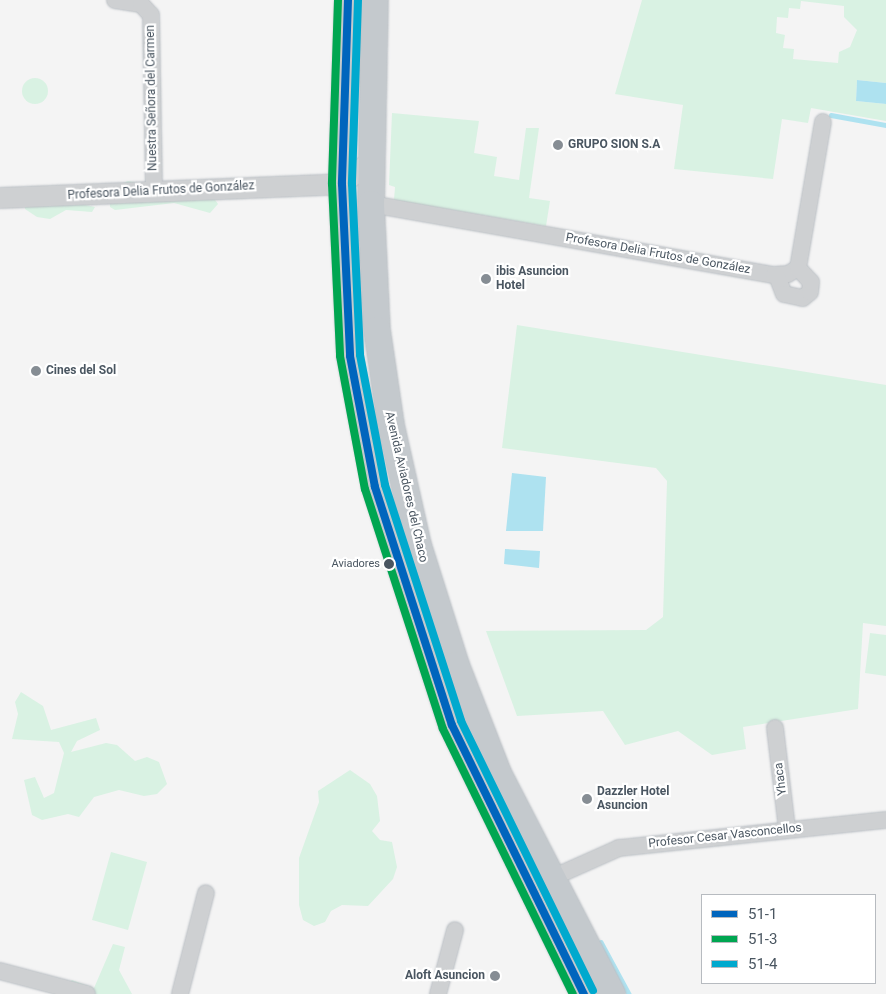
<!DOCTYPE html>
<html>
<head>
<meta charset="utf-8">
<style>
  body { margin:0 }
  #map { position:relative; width:886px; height:994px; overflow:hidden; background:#f4f4f4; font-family:Roboto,sans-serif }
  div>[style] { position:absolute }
  .green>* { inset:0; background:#d9f2e3 }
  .round { border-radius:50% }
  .water>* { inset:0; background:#aee2f0 }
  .stream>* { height:4.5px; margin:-2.25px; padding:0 2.25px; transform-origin:2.25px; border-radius:2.25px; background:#aee2f0 }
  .roads { filter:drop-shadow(0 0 1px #b9bec3) drop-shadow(0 0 1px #b9bec3) }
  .minor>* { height:16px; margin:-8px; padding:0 8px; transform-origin:8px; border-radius:8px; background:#ced0d2 }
  .tertiary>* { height:20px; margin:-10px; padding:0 10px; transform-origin:10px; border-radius:10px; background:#ced0d2 }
  .trunk>* { height:26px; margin:-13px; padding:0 13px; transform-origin:13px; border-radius:13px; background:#c4c9cd }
  .bus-1>* { height:8px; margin:-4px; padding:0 4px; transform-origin:4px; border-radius:4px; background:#0065bd }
  .bus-2>* { height:8px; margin:-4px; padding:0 4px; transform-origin:4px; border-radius:4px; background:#00a651 }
  .bus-3>* { height:8px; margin:-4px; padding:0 4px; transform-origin:4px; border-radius:4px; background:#00a9ce }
  .dots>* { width:14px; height:14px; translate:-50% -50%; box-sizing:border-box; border:2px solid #fff; border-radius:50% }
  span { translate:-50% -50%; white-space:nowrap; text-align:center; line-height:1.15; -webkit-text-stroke:4.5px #fff; paint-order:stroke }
  .bus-label { font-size:11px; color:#4a5661 }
  .right { translate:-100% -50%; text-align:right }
  .street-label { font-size:12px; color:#4a5661 }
  .poi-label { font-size:12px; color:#4a5661; font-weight:700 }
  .left { translate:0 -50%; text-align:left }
  .legend { position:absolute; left:701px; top:894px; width:175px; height:90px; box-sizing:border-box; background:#fff; border:1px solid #b7bbc0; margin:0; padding:6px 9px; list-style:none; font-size:15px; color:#4a5661 }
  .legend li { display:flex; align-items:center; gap:10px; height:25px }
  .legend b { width:25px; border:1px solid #b7bbc0 }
</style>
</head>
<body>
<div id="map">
  <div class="green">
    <div style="clip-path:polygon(evenodd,642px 0,886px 0,886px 83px,857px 80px,856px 101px,886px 104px,886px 121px,811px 108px,808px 123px,782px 119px,773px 179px,674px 169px,683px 105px,615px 94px,642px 0,801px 1px,844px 6px,844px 17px,857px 30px,850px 47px,839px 52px,838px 63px,793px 59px,794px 49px,783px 48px,785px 35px,776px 33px,777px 17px,788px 18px,789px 8px,800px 9px,801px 1px)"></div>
    <div class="round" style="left:22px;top:78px;width:26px;height:26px"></div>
    <div style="clip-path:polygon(392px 113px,479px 121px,474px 153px,497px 157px,494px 176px,519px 180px,526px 128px,539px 128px,529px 198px,550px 201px,546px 226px,394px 200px,395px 187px,389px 185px)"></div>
    <div style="clip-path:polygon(128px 181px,211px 194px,218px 204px,210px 213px,174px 203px,115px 210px,110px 207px,110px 189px)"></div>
    <div style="clip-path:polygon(71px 202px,95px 207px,92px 212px,66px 210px,50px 219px,37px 217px,25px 209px,25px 204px)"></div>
    <div style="clip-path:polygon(517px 325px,886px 385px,886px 626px,863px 623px,858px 709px,743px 727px,746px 749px,712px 755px,678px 731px,625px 745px,603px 711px,517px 716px,486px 631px,646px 630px,663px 617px,667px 481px,656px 468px,502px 448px)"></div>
    <div style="clip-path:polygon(870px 633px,886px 635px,886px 676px,865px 673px)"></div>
    <div style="clip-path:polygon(21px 692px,43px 706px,51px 730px,96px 718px,100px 730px,77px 741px,71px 752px,106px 743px,117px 745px,135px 761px,147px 757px,159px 762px,167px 784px,157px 794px,144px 796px,119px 790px,94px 797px,79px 817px,68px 814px,42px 820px,32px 815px,24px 780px,35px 777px,44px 798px,54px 793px,64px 753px,59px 742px,12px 739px,18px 714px,15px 702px)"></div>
    <div style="clip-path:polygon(350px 770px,370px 784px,377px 796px,380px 821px,372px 831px,380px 840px,392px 842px,397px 867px,393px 879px,368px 906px,342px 905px,331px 911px,325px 922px,314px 926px,303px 920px,299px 905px,299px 858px,319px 802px,318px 791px)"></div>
    <div style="clip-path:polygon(111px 852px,147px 862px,128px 930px,92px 920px)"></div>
    <div style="clip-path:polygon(113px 944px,125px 947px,119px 970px,132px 994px,55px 994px,72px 980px,94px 988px)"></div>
  </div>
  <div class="water">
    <div style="clip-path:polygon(857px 80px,886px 83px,886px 104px,856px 101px)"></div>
    <div style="clip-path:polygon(512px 473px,546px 477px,543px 531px,506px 531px)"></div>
    <div style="clip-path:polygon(505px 549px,540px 551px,539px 568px,504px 564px)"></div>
  </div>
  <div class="stream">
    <div style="left:831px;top:115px;width:56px;rotate:10.3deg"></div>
    <div style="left:601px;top:942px;width:59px;rotate:61.7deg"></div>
  </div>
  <div class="roads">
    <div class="minor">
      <div style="left:115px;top:0;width:26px;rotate:9deg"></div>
      <div style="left:141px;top:4px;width:15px;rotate:48deg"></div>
      <div style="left:151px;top:15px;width:177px;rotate:89deg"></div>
      <div style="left:371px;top:204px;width:409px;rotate:10deg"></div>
      <div style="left:774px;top:275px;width:14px;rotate:-4deg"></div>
      <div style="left:788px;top:274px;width:12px;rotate:-31deg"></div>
      <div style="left:798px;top:268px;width:148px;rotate:-80.3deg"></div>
      <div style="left:777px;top:276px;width:19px;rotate:69deg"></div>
      <div style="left:784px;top:294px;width:19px;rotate:12deg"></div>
      <div style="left:803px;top:298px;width:9px;rotate:-41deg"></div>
      <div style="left:810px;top:292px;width:10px;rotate:-84deg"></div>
      <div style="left:811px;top:282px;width:19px;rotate:-133deg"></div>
      <div style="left:775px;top:728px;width:102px;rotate:83.2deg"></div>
      <div style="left:545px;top:881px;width:81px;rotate:-24deg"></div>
      <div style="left:619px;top:848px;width:268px;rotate:-6deg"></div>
      <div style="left:0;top:971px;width:90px;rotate:14.8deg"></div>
      <div style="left:180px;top:994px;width:104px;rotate:-75.6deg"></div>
      <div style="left:438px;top:994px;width:66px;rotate:-75.1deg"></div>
    </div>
    <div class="tertiary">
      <div style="left:0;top:198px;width:342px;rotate:-2.3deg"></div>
      <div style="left:342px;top:184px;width:37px;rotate:-38deg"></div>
    </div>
    <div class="trunk">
      <div style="left:348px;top:0;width:184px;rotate:91.9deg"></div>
      <div style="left:342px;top:184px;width:172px;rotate:87.3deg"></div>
      <div style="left:350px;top:356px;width:133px;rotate:79.2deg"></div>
      <div style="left:375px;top:487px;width:250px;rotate:72.1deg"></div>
      <div style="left:452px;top:725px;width:300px;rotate:63.9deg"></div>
      <div style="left:375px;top:0;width:204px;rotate:91.1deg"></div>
      <div style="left:371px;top:204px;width:126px;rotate:87.3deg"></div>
      <div style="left:377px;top:330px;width:96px;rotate:81.6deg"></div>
      <div style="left:391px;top:425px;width:123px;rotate:77.3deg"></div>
      <div style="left:418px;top:545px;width:126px;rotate:72.4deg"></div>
      <div style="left:456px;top:665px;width:116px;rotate:68.7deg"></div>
      <div style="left:498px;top:773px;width:249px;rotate:62.7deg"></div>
    </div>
  </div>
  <div class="bus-1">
    <div style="left:348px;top:0;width:184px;rotate:91.9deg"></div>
    <div style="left:342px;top:184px;width:172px;rotate:87.3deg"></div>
    <div style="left:350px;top:356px;width:133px;rotate:79.2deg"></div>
    <div style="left:375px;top:487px;width:250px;rotate:72.1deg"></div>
    <div style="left:452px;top:725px;width:300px;rotate:63.9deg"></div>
  </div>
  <div class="bus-2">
    <div style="left:338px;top:0;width:184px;rotate:91.9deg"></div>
    <div style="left:332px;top:184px;width:172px;rotate:87.3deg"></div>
    <div style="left:340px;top:356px;width:135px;rotate:79.4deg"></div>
    <div style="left:365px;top:489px;width:252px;rotate:72deg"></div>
    <div style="left:443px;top:729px;width:295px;rotate:63.9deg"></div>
  </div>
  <div class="bus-3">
    <div style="left:358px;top:0;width:184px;rotate:91.9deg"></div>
    <div style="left:352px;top:184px;width:171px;rotate:87.3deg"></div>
    <div style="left:360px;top:355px;width:132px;rotate:79.1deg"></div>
    <div style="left:385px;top:485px;width:248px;rotate:72.1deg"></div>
    <div style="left:461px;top:721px;width:300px;rotate:63.9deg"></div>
  </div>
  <div class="dots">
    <div style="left:558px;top:145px;background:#868d94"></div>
    <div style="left:486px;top:279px;background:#868d94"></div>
    <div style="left:36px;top:371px;background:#868d94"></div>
    <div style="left:389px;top:564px;background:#4a5661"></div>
    <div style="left:587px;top:799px;background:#868d94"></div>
    <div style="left:495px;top:976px;background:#868d94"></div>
  </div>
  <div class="bus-label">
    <span class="right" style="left:380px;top:564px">Aviadores</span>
  </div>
  <div class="street-label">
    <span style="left:152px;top:98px;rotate:-91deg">Nuestra Señora del Carmen</span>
    <span style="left:161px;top:191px;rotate:-3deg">Profesora Delia Frutos de González</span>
    <span style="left:658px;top:254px;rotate:10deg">Profesora Delia Frutos de González</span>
    <span style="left:406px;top:487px;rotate:77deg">Avenida Aviadores del Chaco</span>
    <span style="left:781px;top:779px;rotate:-97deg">Yhaca</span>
    <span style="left:725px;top:836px;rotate:-6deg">Profesor Cesar Vasconcellos</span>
  </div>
  <div class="poi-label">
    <span class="left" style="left:568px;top:145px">GRUPO SION S.A</span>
    <span class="left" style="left:496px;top:279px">ibis Asuncion<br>Hotel</span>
    <span class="left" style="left:46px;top:371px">Cines del Sol</span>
    <span class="left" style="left:597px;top:799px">Dazzler Hotel<br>Asuncion</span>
    <span class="right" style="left:485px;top:976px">Aloft Asuncion</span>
  </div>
  <ul class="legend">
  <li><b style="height:6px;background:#0065bd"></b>51-1</li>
  <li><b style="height:6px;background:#00a651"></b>51-3</li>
  <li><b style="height:6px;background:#00a9ce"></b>51-4</li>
  </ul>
</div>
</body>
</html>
